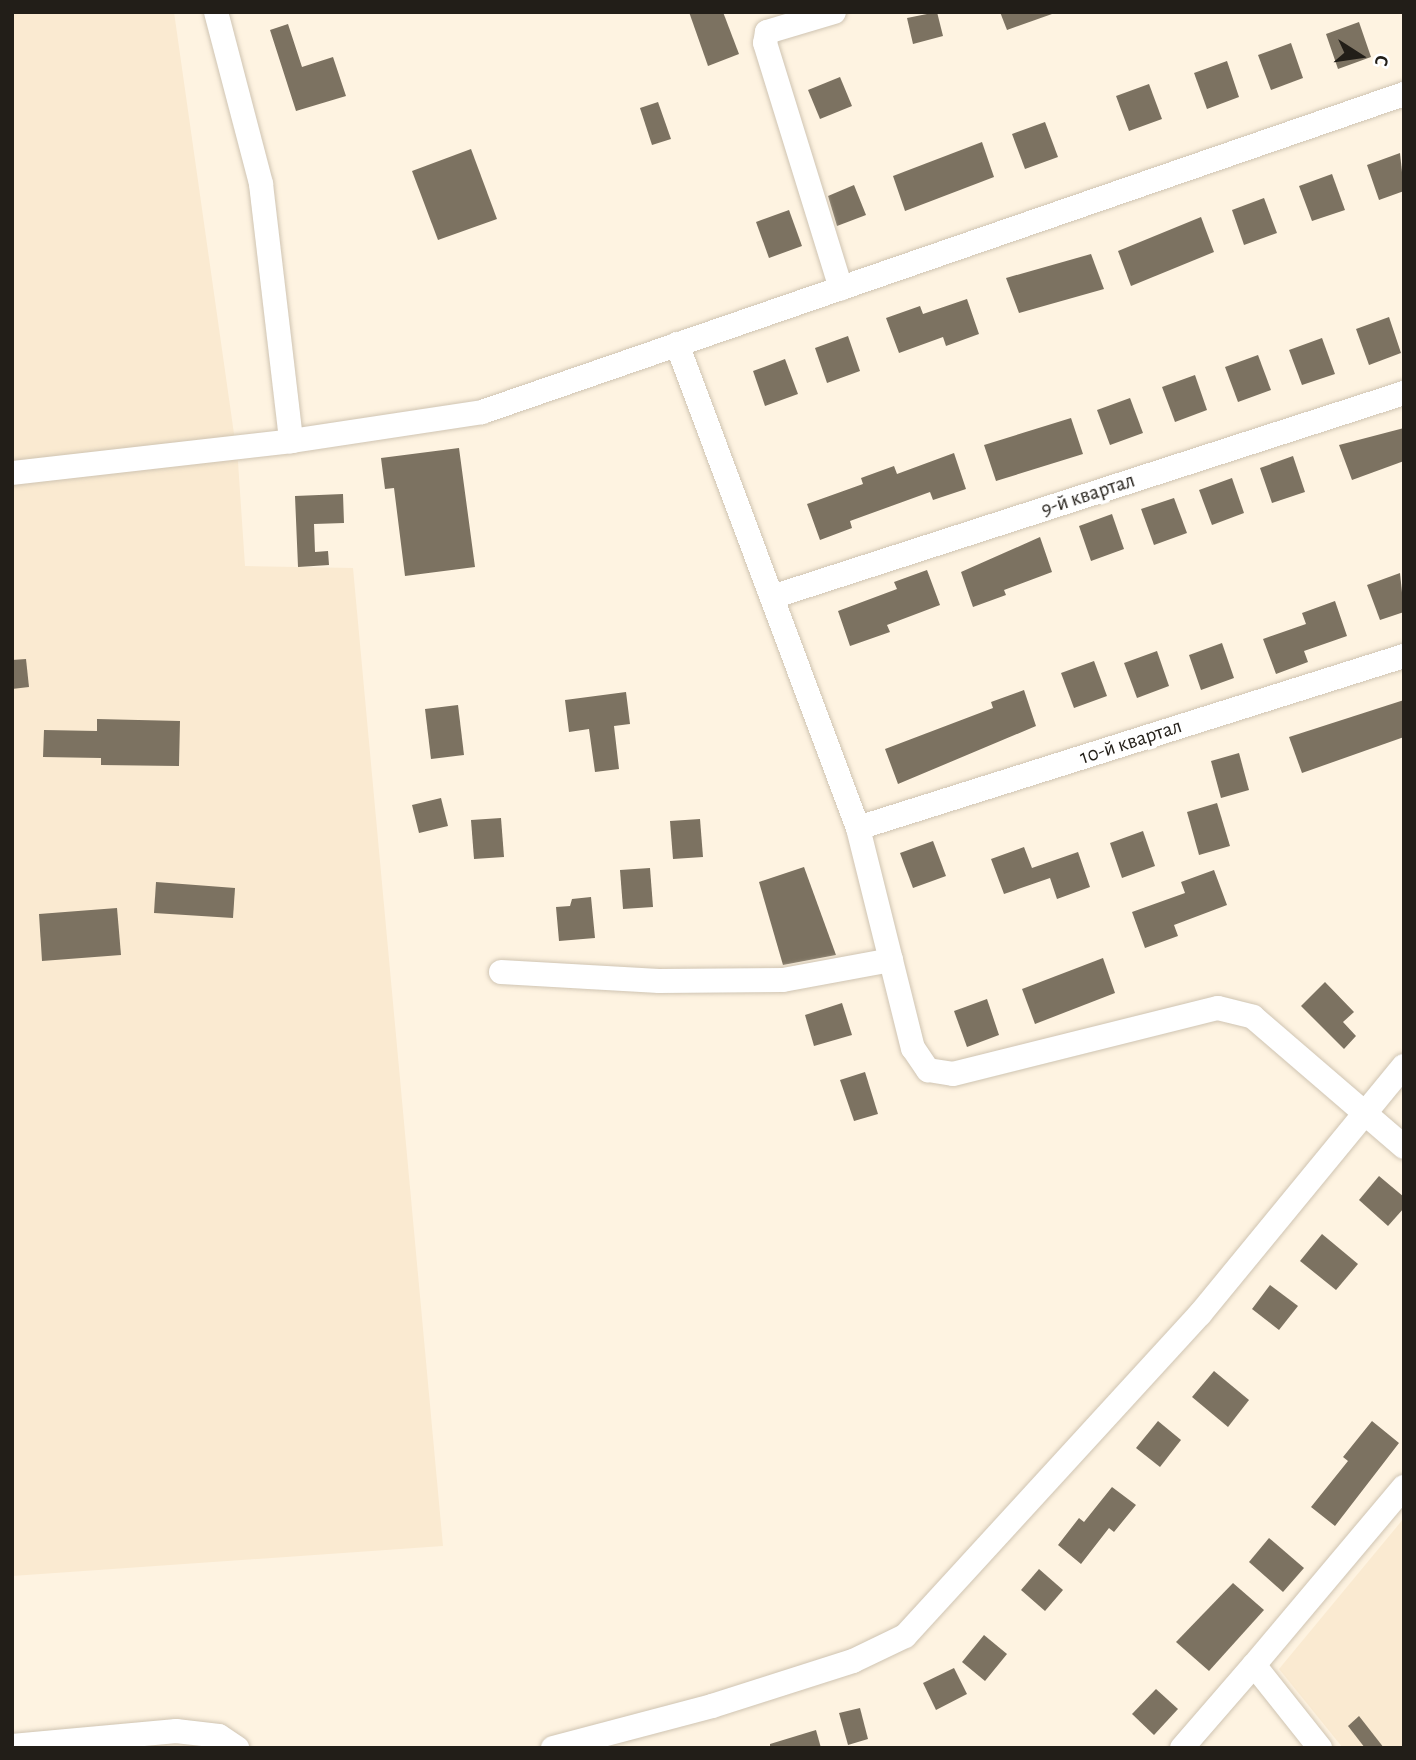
<!DOCTYPE html>
<html>
<head>
<meta charset="utf-8">
<style>
  body { margin:0 }
  #map { position:relative; width:1416px; height:1760px; overflow:hidden; background:#fef3e1; font-family:"Alegreya Sans",sans-serif }
  div>[style] { position:absolute }
  .built>* { inset:0; background:#faead1 }
  .building>* { inset:0; background:#7c7261 }
  .roads { filter:drop-shadow(0 0 2px #cfc4b2) drop-shadow(0 0 2px #cfc4b2) }
  .minor>* { height:24px; margin:-12px; padding:0 12px; transform-origin:12px; border-radius:12px; background:#fff }
  span { translate:-50% -50%; white-space:nowrap; text-align:center; line-height:1.15; -webkit-text-stroke:7px #fff; paint-order:stroke }
  .street-label { font-size:21px; color:#221e18 }
  .frame { position:absolute; inset:0; border:14px solid #221e18; pointer-events:none }
  .north { position:absolute; left:1325px; top:21px; width:70px; height:70px; -webkit-text-stroke:5px #fff; paint-order:stroke; rotate:102deg; font-size:19px; font-weight:700; line-height:28px; text-align:center; color:#221e18 }
  .north::after { content:''; display:block; margin:auto; width:24px; height:32px; background:#221e18; clip-path:polygon(50% 0,100% 100%,50% 72%,0 100%) }
</style>
</head>
<body>
<div id="map">
  <div class="built">
    <div style="clip-path:polygon(12px 12px,174px 12px,238px 462px,245px 566px,353px 568px,443px 1546px,12px 1576px)"></div>
    <div style="clip-path:polygon(1404px 1518px,1404px 1748px,1343px 1748px,1279px 1669px)"></div>
  </div>
  <div class="building">
    <div style="clip-path:polygon(689px 12px,723px 12px,739px 54px,708px 66px)"></div>
    <div style="clip-path:polygon(937px 12px,943px 36px,913px 44px,907px 18px)"></div>
    <div style="clip-path:polygon(1000px 12px,1052px 12px,1052px 14px,1007px 30px)"></div>
    <div style="clip-path:polygon(1359px 22px,1371px 57px,1338px 69px,1326px 34px)"></div>
    <div style="clip-path:polygon(288px 24px,302px 67px,333px 57px,346px 96px,296px 111px,270px 30px)"></div>
    <div style="clip-path:polygon(1291px 43px,1303px 78px,1271px 90px,1258px 55px)"></div>
    <div style="clip-path:polygon(1227px 61px,1239px 97px,1207px 109px,1194px 73px)"></div>
    <div style="clip-path:polygon(840px 77px,852px 106px,820px 119px,808px 90px)"></div>
    <div style="clip-path:polygon(1149px 84px,1162px 119px,1129px 131px,1116px 96px)"></div>
    <div style="clip-path:polygon(658px 102px,671px 139px,652px 145px,640px 108px)"></div>
    <div style="clip-path:polygon(1045px 122px,1058px 157px,1025px 169px,1012px 134px)"></div>
    <div style="clip-path:polygon(982px 142px,994px 177px,905px 211px,893px 176px)"></div>
    <div style="clip-path:polygon(471px 149px,497px 219px,438px 240px,412px 171px)"></div>
    <div style="clip-path:polygon(1400px 153px,1404px 191px,1379px 200px,1367px 165px)"></div>
    <div style="clip-path:polygon(1332px 174px,1345px 210px,1312px 221px,1299px 186px)"></div>
    <div style="clip-path:polygon(854px 185px,866px 215px,837px 226px,828px 196px)"></div>
    <div style="clip-path:polygon(1264px 198px,1277px 233px,1244px 245px,1232px 210px)"></div>
    <div style="clip-path:polygon(789px 210px,802px 246px,769px 258px,756px 222px)"></div>
    <div style="clip-path:polygon(1201px 217px,1214px 252px,1131px 286px,1118px 251px)"></div>
    <div style="clip-path:polygon(1091px 254px,1104px 289px,1019px 313px,1006px 278px)"></div>
    <div style="clip-path:polygon(967px 299px,979px 334px,946px 346px,943px 337px,899px 353px,886px 318px,920px 306px,923px 314px)"></div>
    <div style="clip-path:polygon(1389px 317px,1401px 353px,1369px 365px,1356px 329px)"></div>
    <div style="clip-path:polygon(848px 336px,860px 371px,827px 383px,815px 348px)"></div>
    <div style="clip-path:polygon(1322px 338px,1335px 374px,1302px 385px,1289px 350px)"></div>
    <div style="clip-path:polygon(1258px 355px,1271px 390px,1238px 402px,1225px 367px)"></div>
    <div style="clip-path:polygon(785px 359px,798px 394px,765px 406px,753px 371px)"></div>
    <div style="clip-path:polygon(1195px 375px,1207px 410px,1175px 422px,1162px 387px)"></div>
    <div style="clip-path:polygon(1130px 398px,1143px 433px,1110px 445px,1097px 410px)"></div>
    <div style="clip-path:polygon(1071px 418px,1083px 454px,996px 481px,984px 445px)"></div>
    <div style="clip-path:polygon(1404px 428px,1404px 461px,1352px 480px,1339px 445px)"></div>
    <div style="clip-path:polygon(459px 448px,475px 567px,405px 576px,394px 488px,385px 489px,381px 458px)"></div>
    <div style="clip-path:polygon(954px 453px,966px 489px,933px 500px,930px 492px,850px 521px,852px 528px,820px 540px,807px 504px,863px 484px,861px 478px,894px 466px,897px 474px)"></div>
    <div style="clip-path:polygon(1293px 456px,1305px 492px,1272px 503px,1260px 468px)"></div>
    <div style="clip-path:polygon(1232px 478px,1244px 513px,1212px 525px,1199px 490px)"></div>
    <div style="clip-path:polygon(343px 494px,344px 523px,314px 524px,315px 552px,328px 551px,329px 565px,298px 567px,295px 496px)"></div>
    <div style="clip-path:polygon(1174px 498px,1187px 533px,1154px 545px,1141px 509px)"></div>
    <div style="clip-path:polygon(1112px 514px,1124px 549px,1091px 561px,1079px 526px)"></div>
    <div style="clip-path:polygon(1040px 537px,1052px 572px,1004px 590px,1006px 595px,973px 607px,961px 572px)"></div>
    <div style="clip-path:polygon(927px 570px,940px 605px,887px 625px,890px 632px,850px 646px,838px 611px,897px 589px,894px 582px)"></div>
    <div style="clip-path:polygon(1400px 573px,1404px 612px,1380px 620px,1367px 585px)"></div>
    <div style="clip-path:polygon(1335px 601px,1347px 636px,1304px 651px,1308px 662px,1276px 674px,1263px 639px,1306px 624px,1302px 613px)"></div>
    <div style="clip-path:polygon(1222px 643px,1234px 678px,1201px 690px,1189px 655px)"></div>
    <div style="clip-path:polygon(1157px 651px,1169px 686px,1137px 698px,1124px 663px)"></div>
    <div style="clip-path:polygon(26px 659px,29px 687px,12px 689px,12px 660px)"></div>
    <div style="clip-path:polygon(1094px 661px,1107px 696px,1074px 708px,1061px 673px)"></div>
    <div style="clip-path:polygon(1024px 690px,1036px 726px,898px 784px,885px 749px,993px 708px,991px 702px)"></div>
    <div style="clip-path:polygon(626px 692px,630px 724px,614px 726px,619px 769px,595px 772px,589px 729px,569px 732px,565px 700px)"></div>
    <div style="clip-path:polygon(1404px 700px,1404px 737px,1302px 773px,1289px 737px)"></div>
    <div style="clip-path:polygon(458px 705px,464px 755px,431px 759px,425px 709px)"></div>
    <div style="clip-path:polygon(97px 719px,180px 721px,179px 766px,101px 765px,101px 758px,43px 757px,44px 730px,97px 731px)"></div>
    <div style="clip-path:polygon(1239px 753px,1249px 790px,1221px 798px,1211px 761px)"></div>
    <div style="clip-path:polygon(441px 798px,448px 826px,419px 833px,412px 805px)"></div>
    <div style="clip-path:polygon(1217px 803px,1230px 846px,1199px 855px,1187px 812px)"></div>
    <div style="clip-path:polygon(501px 818px,504px 857px,474px 859px,471px 820px)"></div>
    <div style="clip-path:polygon(700px 819px,703px 857px,673px 859px,670px 821px)"></div>
    <div style="clip-path:polygon(1143px 831px,1155px 866px,1122px 878px,1110px 843px)"></div>
    <div style="clip-path:polygon(933px 841px,946px 876px,913px 888px,900px 853px)"></div>
    <div style="clip-path:polygon(1024px 847px,1032px 868px,1078px 852px,1090px 887px,1057px 899px,1050px 878px,1004px 894px,991px 859px)"></div>
    <div style="clip-path:polygon(804px 867px,836px 955px,783px 965px,759px 882px)"></div>
    <div style="clip-path:polygon(650px 868px,653px 907px,623px 909px,620px 870px)"></div>
    <div style="clip-path:polygon(1214px 870px,1227px 905px,1174px 925px,1178px 936px,1145px 948px,1132px 912px,1185px 893px,1181px 882px)"></div>
    <div style="clip-path:polygon(156px 882px,235px 888px,233px 918px,154px 913px)"></div>
    <div style="clip-path:polygon(591px 897px,595px 938px,559px 941px,556px 907px,570px 906px,572px 899px)"></div>
    <div style="clip-path:polygon(117px 908px,121px 955px,42px 961px,39px 914px)"></div>
    <div style="clip-path:polygon(1103px 958px,1115px 993px,1035px 1024px,1022px 989px)"></div>
    <div style="clip-path:polygon(1325px 982px,1354px 1012px,1343px 1022px,1356px 1036px,1344px 1049px,1301px 1006px)"></div>
    <div style="clip-path:polygon(987px 999px,999px 1035px,967px 1047px,954px 1011px)"></div>
    <div style="clip-path:polygon(842px 1003px,852px 1035px,814px 1046px,805px 1015px)"></div>
    <div style="clip-path:polygon(865px 1072px,878px 1114px,854px 1121px,840px 1080px)"></div>
    <div style="clip-path:polygon(1379px 1176px,1404px 1197px,1404px 1208px,1388px 1226px,1359px 1200px)"></div>
    <div style="clip-path:polygon(1322px 1234px,1358px 1264px,1336px 1290px,1300px 1261px)"></div>
    <div style="clip-path:polygon(1270px 1285px,1298px 1306px,1279px 1330px,1252px 1309px)"></div>
    <div style="clip-path:polygon(1214px 1371px,1249px 1400px,1228px 1427px,1192px 1397px)"></div>
    <div style="clip-path:polygon(1158px 1421px,1181px 1440px,1160px 1467px,1136px 1448px)"></div>
    <div style="clip-path:polygon(1372px 1421px,1399px 1443px,1335px 1526px,1311px 1507px,1348px 1461px,1343px 1457px)"></div>
    <div style="clip-path:polygon(1112px 1487px,1136px 1505px,1114px 1532px,1109px 1528px,1081px 1564px,1058px 1545px,1079px 1518px,1084px 1522px)"></div>
    <div style="clip-path:polygon(1269px 1538px,1304px 1568px,1283px 1592px,1249px 1562px)"></div>
    <div style="clip-path:polygon(1039px 1569px,1063px 1590px,1045px 1611px,1021px 1590px)"></div>
    <div style="clip-path:polygon(1233px 1583px,1264px 1610px,1209px 1671px,1176px 1642px)"></div>
    <div style="clip-path:polygon(984px 1635px,1007px 1654px,985px 1681px,962px 1662px)"></div>
    <div style="clip-path:polygon(954px 1668px,967px 1694px,936px 1710px,923px 1683px)"></div>
    <div style="clip-path:polygon(1156px 1689px,1178px 1709px,1154px 1735px,1132px 1714px)"></div>
    <div style="clip-path:polygon(860px 1708px,868px 1739px,848px 1745px,839px 1713px)"></div>
    <div style="clip-path:polygon(1359px 1716px,1384px 1748px,1365px 1748px,1348px 1726px)"></div>
    <div style="clip-path:polygon(816px 1730px,821px 1748px,770px 1748px,770px 1744px)"></div>
  </div>
  <div class="roads">
    <div class="minor">
      <div style="left:216px;top:12px;width:178px;rotate:75.3deg"></div>
      <div style="left:261px;top:184px;width:259px;rotate:83.3deg"></div>
      <div style="left:834px;top:12px;width:70px;rotate:163.4deg"></div>
      <div style="left:767px;top:32px;width:11px;rotate:100deg"></div>
      <div style="left:765px;top:43px;width:257px;rotate:72.8deg"></div>
      <div style="left:677px;top:344px;width:517px;rotate:69.5deg"></div>
      <div style="left:858px;top:828px;width:227px;rotate:76deg"></div>
      <div style="left:913px;top:1048px;width:27px;rotate:56deg"></div>
      <div style="left:928px;top:1070px;width:25px;rotate:9deg"></div>
      <div style="left:953px;top:1074px;width:273px;rotate:-14deg"></div>
      <div style="left:1218px;top:1008px;width:36px;rotate:14deg"></div>
      <div style="left:1253px;top:1017px;width:199px;rotate:40.7deg"></div>
      <div style="left:12px;top:473px;width:281px;rotate:-6.5deg"></div>
      <div style="left:291px;top:441px;width:193px;rotate:-8.6deg"></div>
      <div style="left:482px;top:412px;width:975px;rotate:-19.03deg"></div>
      <div style="left:772px;top:597px;width:664px;rotate:-17.89deg"></div>
      <div style="left:858px;top:828px;width:572px;rotate:-17.49deg"></div>
      <div style="left:501px;top:972px;width:158px;rotate:3.3deg"></div>
      <div style="left:659px;top:981px;width:124px;rotate:-0.5deg"></div>
      <div style="left:783px;top:980px;width:110px;rotate:-10.5deg"></div>
      <div style="left:12px;top:1746px;width:165px;rotate:-5.2deg"></div>
      <div style="left:176px;top:1731px;width:43px;rotate:6.6deg"></div>
      <div style="left:219px;top:1736px;width:22px;rotate:34deg"></div>
      <div style="left:553px;top:1748px;width:164px;rotate:-14.8deg"></div>
      <div style="left:712px;top:1706px;width:148px;rotate:-17.7deg"></div>
      <div style="left:853px;top:1661px;width:58px;rotate:-25.7deg"></div>
      <div style="left:905px;top:1636px;width:437px;rotate:-47.5deg"></div>
      <div style="left:1200px;top:1314px;width:321px;rotate:-50.6deg"></div>
      <div style="left:1182px;top:1748px;width:110px;rotate:-49.1deg"></div>
      <div style="left:1320px;top:1748px;width:106px;rotate:-128.5deg"></div>
      <div style="left:1254px;top:1665px;width:233px;rotate:-49.9deg"></div>
    </div>
  </div>
  <div class="street-label">
    <span style="left:1088px;top:495px;rotate:-18deg">9-й квартал</span>
    <span style="left:1131px;top:742px;rotate:-18deg">10-й квартал</span>
  </div>
  <div class="frame"></div>
  <div class="north">С</div>
</div>
</body>
</html>
